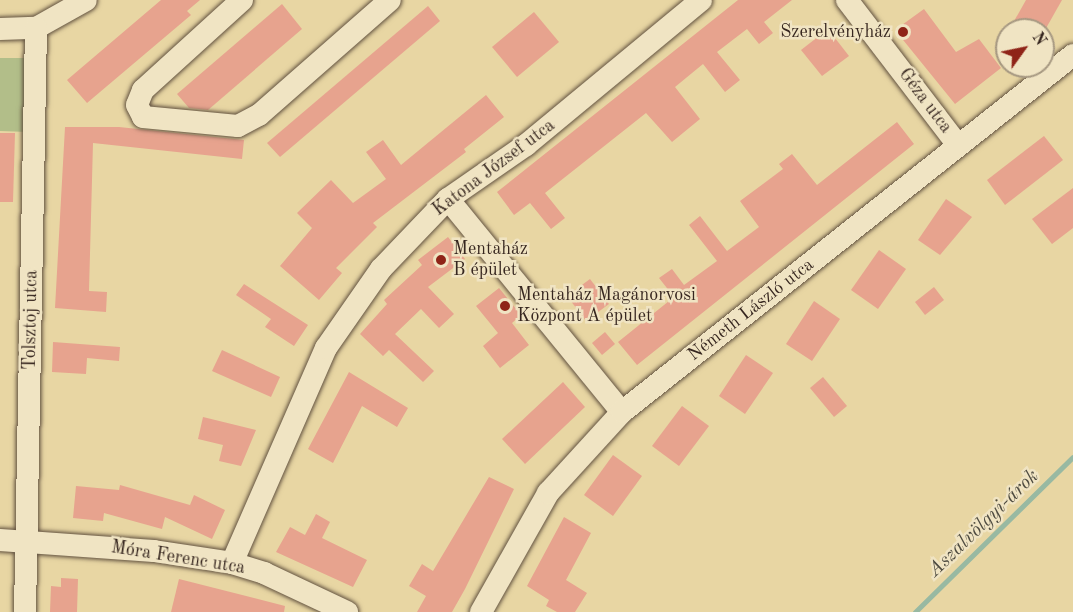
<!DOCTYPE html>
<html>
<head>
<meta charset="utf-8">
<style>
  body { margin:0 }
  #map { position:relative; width:1073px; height:612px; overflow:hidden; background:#e8d6a3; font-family:"Old Standard TT",serif }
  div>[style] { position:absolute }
  .green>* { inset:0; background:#b2be89 }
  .stream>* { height:5px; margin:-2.5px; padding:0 2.5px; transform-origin:2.5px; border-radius:2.5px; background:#98b9a2 }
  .building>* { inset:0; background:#e7a38e }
  .roads { filter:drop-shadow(0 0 2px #625240) drop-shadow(0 0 2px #625240) }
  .street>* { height:22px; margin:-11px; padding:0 11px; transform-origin:11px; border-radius:11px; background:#f0e4c3 }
  .dots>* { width:16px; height:16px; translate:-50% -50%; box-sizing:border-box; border:3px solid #f0e4c3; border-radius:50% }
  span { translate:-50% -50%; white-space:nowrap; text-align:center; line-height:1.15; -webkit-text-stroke:5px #f0e4c3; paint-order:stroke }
  .poi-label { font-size:18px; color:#36261f }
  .right { translate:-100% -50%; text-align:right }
  .left { translate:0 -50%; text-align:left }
  .street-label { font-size:18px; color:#36261f }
  .water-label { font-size:20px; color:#4e4b40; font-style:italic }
  .north { position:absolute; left:995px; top:18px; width:60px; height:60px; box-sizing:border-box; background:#f0e4c3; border:2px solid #a69881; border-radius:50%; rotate:57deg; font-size:16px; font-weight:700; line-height:24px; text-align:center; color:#36261f }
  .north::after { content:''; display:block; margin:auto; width:21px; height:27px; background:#8f2418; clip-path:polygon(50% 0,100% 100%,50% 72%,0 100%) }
</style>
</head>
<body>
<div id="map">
  <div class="green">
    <div style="clip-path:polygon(0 58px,28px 58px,28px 132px,0 131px)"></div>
  </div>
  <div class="stream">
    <div style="left:915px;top:612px;width:221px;rotate:-44.5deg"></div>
  </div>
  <div class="building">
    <div style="clip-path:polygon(161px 0,200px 0,187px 11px,191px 15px,87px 103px,67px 80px)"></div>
    <div style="clip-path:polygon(738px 0,792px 0,764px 22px,773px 33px,759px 44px,747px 29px,717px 52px,740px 80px,725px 92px,703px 64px,675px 87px,700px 119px,672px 142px,646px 113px,545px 193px,565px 218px,551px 229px,530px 203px,514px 215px,497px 192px)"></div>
    <div style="clip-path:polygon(1026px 0,1062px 0,1045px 30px,1009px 30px)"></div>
    <div style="clip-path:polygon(282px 4px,302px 29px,208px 110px,189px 108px,177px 94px)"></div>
    <div style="clip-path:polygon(428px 6px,440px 21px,280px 157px,267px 143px)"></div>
    <div style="clip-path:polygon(924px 9px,956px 52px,979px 39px,1001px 68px,955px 104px,895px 30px)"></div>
    <div style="clip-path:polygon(534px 12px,559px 42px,517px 77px,492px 47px)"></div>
    <div style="clip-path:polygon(828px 29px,849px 56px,822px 76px,801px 50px)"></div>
    <div style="clip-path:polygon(486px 95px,504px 117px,464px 149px,466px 152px,373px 223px,377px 227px,336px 268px,342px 273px,319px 300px,280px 266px,312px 228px,297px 213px,331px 180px,353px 203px,386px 179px,366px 152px,383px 140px,401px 165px)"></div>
    <div style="clip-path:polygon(897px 122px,914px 144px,637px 365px,618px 342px,674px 297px,659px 278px,672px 269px,684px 285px,717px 261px,689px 225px,700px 216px,727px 251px,759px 227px,740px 201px,783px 169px,779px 164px,792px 154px,817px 185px)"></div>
    <div style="clip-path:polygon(65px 127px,119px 127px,244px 140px,242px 159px,93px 143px,89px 291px,107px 292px,106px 312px,55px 308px)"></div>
    <div style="clip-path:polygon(0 133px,15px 133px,13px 202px,0 202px)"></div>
    <div style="clip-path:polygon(1044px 136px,1063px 160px,1005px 205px,987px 180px)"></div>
    <div style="clip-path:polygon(1073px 188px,1073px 228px,1052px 244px,1032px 219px)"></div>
    <div style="clip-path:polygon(946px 199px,972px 217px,940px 255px,918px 240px)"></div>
    <div style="clip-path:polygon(448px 237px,465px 259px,428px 287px,454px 314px,439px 328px,421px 309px,395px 334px,434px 371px,423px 382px,389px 350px,383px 356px,360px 334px,387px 304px,384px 300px,422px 265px,418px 260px)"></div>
    <div style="clip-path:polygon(879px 250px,906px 269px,878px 309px,851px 290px)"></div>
    <div style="clip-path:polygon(590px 279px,609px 304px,586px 321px,567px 296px)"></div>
    <div style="clip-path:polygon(244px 284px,308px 325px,294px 346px,265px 327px,271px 319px,236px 295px)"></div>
    <div style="clip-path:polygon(934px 287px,944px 300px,925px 315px,915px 302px)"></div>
    <div style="clip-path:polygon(499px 288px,521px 315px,512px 323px,529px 345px,500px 368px,483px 346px,498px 333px,476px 306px)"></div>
    <div style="clip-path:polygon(814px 301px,840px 319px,812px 361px,786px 344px)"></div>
    <div style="clip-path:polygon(605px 332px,615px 344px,602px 355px,592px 343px)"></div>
    <div style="clip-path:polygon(53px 342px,120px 347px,119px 361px,87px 358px,86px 374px,52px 372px)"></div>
    <div style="clip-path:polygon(222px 350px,280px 377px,271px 397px,212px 371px)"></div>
    <div style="clip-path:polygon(746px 355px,773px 373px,745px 414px,719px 396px)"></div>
    <div style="clip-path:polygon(349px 372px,408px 408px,397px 427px,362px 406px,333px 463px,308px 449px)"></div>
    <div style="clip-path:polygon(823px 377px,847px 406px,834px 417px,810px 388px)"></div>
    <div style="clip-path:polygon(563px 382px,585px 407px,525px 464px,502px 439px)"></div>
    <div style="clip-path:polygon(682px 406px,709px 426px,679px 466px,652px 446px)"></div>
    <div style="clip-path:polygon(203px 417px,256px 430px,241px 466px,219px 461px,223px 445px,198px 439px)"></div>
    <div style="clip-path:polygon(613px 455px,642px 476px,613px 516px,584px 495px)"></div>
    <div style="clip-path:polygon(489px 477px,514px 489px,465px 589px,452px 612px,417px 612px,426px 596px,409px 586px,422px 564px,433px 571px)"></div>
    <div style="clip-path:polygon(120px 485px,190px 505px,194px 495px,225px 510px,212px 539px,165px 517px,162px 529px,104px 513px,103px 521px,73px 518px,76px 486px,119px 490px)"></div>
    <div style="clip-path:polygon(316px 514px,330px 522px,322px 538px,367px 560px,353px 587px,276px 552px,290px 527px,305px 535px)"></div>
    <div style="clip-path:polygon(564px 517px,591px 533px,566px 580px,587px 593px,575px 612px,557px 612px,546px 606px,549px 600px,527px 586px)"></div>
    <div style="clip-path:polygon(61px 578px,78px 579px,77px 612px,50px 612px,51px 586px,61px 587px)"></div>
    <div style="clip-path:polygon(179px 579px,285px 606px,284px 612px,171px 612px)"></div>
  </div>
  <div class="roads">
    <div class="street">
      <div style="left:242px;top:0;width:134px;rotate:137.7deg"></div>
      <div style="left:143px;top:90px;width:16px;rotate:112deg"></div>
      <div style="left:137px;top:105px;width:13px;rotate:63deg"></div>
      <div style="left:143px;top:117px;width:95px;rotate:5.4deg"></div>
      <div style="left:238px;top:126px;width:24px;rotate:-28deg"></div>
      <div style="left:259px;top:115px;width:174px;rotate:-41.3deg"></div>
      <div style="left:847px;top:0;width:183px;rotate:52.6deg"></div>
      <div style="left:0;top:29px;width:36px;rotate:-2deg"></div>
      <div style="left:36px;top:28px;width:57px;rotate:-29.2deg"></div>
      <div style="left:448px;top:199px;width:275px;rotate:50.8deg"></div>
      <div style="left:0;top:540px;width:154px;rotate:4.1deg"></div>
      <div style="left:154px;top:551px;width:79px;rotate:8.7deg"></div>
      <div style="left:232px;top:563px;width:34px;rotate:17deg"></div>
      <div style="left:264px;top:573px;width:92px;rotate:25.2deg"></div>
      <div style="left:232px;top:563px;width:235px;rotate:-66.4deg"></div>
      <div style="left:326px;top:348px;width:96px;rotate:-55.2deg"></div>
      <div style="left:381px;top:269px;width:97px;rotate:-46.3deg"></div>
      <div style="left:448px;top:199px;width:95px;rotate:-34.7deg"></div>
      <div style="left:526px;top:145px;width:227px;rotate:-39.6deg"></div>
      <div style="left:25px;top:612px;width:584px;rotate:-88.92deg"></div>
      <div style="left:481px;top:612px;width:137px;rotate:-60.6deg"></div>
      <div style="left:548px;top:493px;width:110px;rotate:-47.6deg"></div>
      <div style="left:622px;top:412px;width:575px;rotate:-38.36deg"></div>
    </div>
  </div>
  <div class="dots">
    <div style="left:903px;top:32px;background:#8f2418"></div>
    <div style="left:441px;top:260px;background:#8f2418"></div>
    <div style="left:505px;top:306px;background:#8f2418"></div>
  </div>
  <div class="poi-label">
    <span class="right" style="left:891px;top:32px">Szerelvényház</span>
    <span class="left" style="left:453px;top:260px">Mentaház<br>B épület</span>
    <span class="left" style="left:517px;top:306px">Mentaház Magánorvosi<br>Központ A épület</span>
  </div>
  <div class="street-label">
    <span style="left:925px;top:101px;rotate:53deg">Géza utca</span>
    <span style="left:494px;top:168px;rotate:-37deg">Katona József utca</span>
    <span style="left:751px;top:310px;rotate:-38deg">Németh László utca</span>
    <span style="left:31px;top:320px;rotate:-89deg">Tolsztoj utca</span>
    <span style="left:178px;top:558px;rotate:9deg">Móra Ferenc utca</span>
  </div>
  <div class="water-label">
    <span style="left:984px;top:524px;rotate:-44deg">Aszalvölgyi-árok</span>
  </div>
  <div class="north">N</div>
</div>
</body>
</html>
